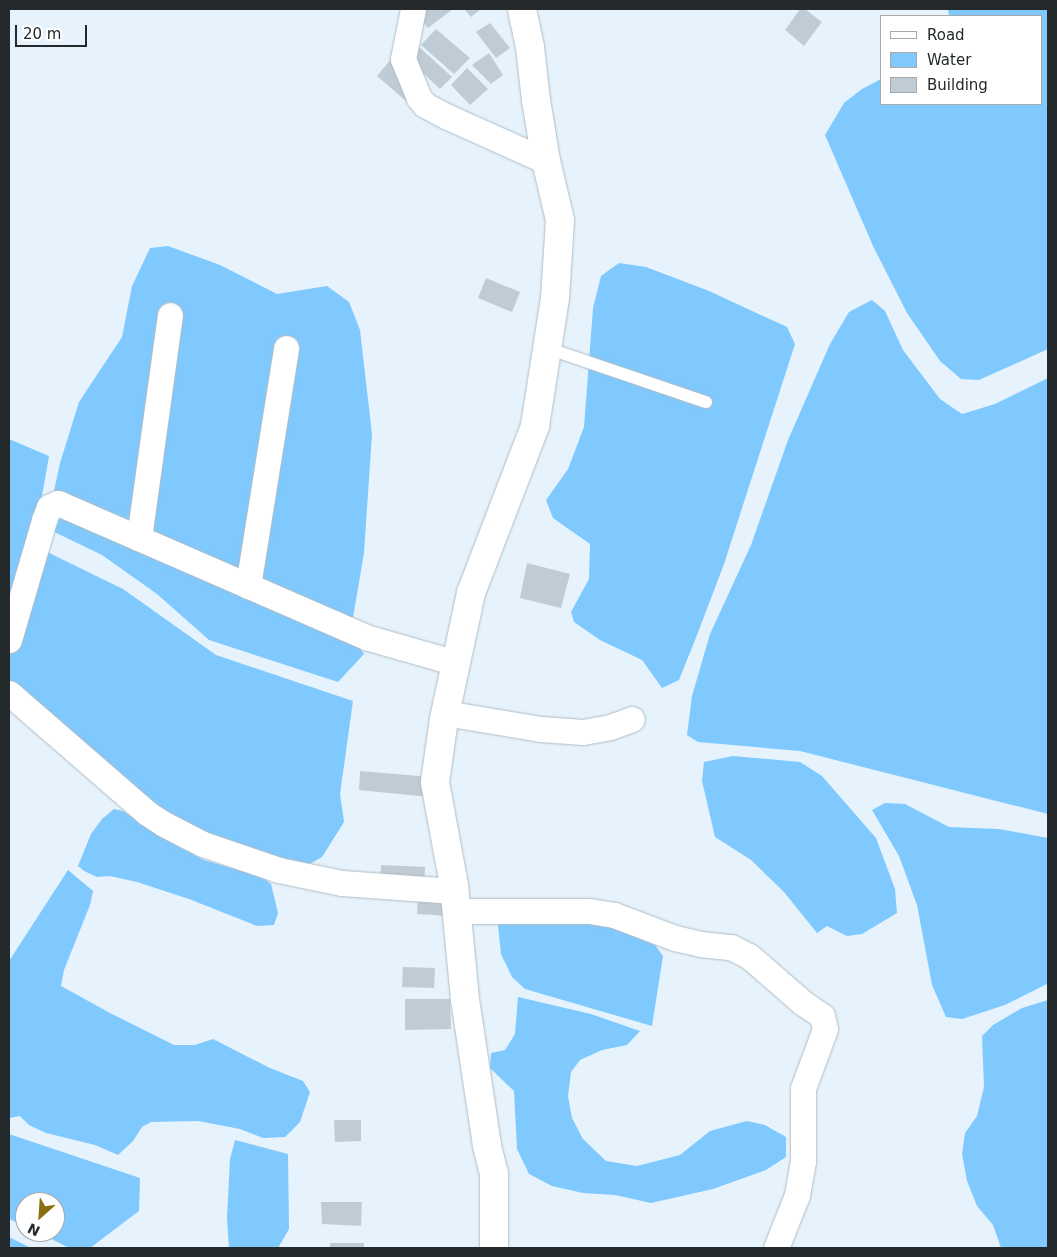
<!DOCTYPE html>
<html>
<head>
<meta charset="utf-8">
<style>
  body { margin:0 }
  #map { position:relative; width:1057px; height:1257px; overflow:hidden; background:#e6f3fc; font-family:"DejaVu Sans",sans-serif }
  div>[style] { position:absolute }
  .water>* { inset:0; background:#7fc9fe }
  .building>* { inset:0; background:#c0ccd5 }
  .roads { filter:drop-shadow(0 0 1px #b1bcc5) drop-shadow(0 0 1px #b1bcc5) }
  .service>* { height:12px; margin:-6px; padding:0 6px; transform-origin:6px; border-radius:6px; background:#fff }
  .minor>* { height:25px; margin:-12.5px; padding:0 12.5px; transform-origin:12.5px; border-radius:12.5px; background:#fff }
  .secondary>* { height:28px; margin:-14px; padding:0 14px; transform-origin:14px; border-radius:14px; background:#fff }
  span { translate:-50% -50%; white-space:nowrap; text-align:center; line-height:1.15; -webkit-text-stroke:5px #fff; paint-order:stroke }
  .frame { position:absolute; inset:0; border:10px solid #24292c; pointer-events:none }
  .legend { position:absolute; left:880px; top:15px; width:162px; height:90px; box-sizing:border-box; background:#fff; border:1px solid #a7a9ab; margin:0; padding:6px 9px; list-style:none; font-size:15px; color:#24292c }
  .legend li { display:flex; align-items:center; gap:10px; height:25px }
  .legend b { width:25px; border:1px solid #a7a9ab }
  .north { position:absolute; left:15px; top:1192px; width:50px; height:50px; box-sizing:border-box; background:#fff; border:1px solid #a7a9ab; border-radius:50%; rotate:206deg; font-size:14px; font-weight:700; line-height:20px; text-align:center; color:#24292c }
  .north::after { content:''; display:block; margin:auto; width:18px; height:22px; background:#896e0e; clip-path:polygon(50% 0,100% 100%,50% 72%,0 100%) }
  .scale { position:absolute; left:15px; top:25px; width:72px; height:22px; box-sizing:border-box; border:2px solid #24292c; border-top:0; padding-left:6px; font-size:15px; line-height:18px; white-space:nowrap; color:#24292c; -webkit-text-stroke:4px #fff; paint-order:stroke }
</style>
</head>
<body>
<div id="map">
  <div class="water">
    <div style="clip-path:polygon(948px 9px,1048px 9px,1048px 349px,979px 380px,961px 379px,940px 361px,907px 313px,873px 246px,825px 135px,844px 103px,862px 89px,881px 79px,881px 104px,1041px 104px,1041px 16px,949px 16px)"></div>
    <div style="clip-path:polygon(168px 246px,220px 265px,277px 294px,327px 286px,349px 302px,360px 330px,372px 434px,364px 553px,350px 635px,364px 654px,338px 682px,209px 640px,157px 594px,102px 555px,46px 528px,60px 463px,79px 402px,122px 337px,132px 286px,150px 248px)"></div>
    <div style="clip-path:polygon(619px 263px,646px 267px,709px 291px,787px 327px,795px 344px,724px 564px,697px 635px,679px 680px,662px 688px,642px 660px,600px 640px,574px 622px,571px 612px,589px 579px,590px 544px,553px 518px,546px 500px,568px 469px,584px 427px,593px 308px,601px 276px)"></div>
    <div style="clip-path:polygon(872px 300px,885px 311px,903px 350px,940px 399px,962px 414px,995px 404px,1048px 378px,1048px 814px,800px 751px,698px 742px,687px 735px,692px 696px,710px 634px,751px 545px,788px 440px,830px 344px,849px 312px)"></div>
    <div style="clip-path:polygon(9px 439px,49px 456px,38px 519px,9px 628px)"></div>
    <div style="clip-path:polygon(43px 550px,123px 589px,216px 655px,353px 701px,340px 794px,344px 822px,322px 857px,299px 870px,196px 840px,9px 697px,9px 656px,26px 613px)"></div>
    <div style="clip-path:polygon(733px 756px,800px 762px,822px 776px,876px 838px,895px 889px,897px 913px,862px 934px,847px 936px,827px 926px,817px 933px,784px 892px,751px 860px,715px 837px,702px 781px,704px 762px)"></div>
    <div style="clip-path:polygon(885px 803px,905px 804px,949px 827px,999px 829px,1048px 838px,1047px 984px,1005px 1005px,962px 1019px,946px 1017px,932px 985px,917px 905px,899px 856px,872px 810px)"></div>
    <div style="clip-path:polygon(114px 809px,123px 811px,166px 840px,204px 860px,262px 877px,271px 884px,278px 913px,274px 925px,257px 926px,189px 899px,137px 882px,110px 876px,97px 877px,84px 871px,78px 866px,91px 834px,102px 819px)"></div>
    <div style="clip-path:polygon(68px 870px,93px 891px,90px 905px,64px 970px,61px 986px,110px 1013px,174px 1045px,195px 1045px,213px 1039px,270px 1068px,303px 1081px,310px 1092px,300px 1122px,285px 1137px,263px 1138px,240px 1129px,198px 1121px,151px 1122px,142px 1127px,133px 1141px,118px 1155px,95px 1145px,46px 1133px,29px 1125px,20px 1116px,9px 1118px,9px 961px)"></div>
    <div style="clip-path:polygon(497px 916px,599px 921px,655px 945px,663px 956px,652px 1026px,525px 989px,512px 977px,501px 954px)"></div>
    <div style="clip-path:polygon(518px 997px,591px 1014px,640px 1031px,627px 1045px,602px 1050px,580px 1060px,571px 1072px,568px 1096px,572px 1118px,583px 1139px,606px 1161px,637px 1166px,680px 1155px,710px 1131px,747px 1121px,765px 1125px,786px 1137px,786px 1157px,766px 1170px,713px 1189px,651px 1203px,615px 1195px,583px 1193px,552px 1186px,529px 1174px,517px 1149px,514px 1091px,490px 1068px,491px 1053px,505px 1050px,515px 1034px)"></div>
    <div style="clip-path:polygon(1048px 1000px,1048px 1248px,1001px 1248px,993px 1225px,977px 1206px,967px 1181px,962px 1154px,965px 1133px,977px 1116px,984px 1087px,982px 1036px,993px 1025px,1022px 1008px)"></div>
    <div style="clip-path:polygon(9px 1134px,140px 1178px,139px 1211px,90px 1248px,69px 1248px,38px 1232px,55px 1232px,55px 1202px,25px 1202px,25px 1226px,9px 1219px)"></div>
    <div style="clip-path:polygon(235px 1140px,288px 1154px,289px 1229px,278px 1248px,229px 1248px,227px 1218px,230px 1159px)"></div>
    <div style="clip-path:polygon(9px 1237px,31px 1248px,9px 1248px)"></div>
  </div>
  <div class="building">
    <div style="clip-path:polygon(411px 9px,453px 9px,428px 28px)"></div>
    <div style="clip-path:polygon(464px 9px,481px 9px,471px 17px)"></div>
    <div style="clip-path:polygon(800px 9px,805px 9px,822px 22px,804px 46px,785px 30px)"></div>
    <div style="clip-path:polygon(490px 23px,510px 48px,496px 58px,476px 32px)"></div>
    <div style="clip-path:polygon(436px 29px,470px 58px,454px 74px,421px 45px)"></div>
    <div style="clip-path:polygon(415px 43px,452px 77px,440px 89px,404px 55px)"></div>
    <div style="clip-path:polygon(489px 53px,503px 75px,491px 84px,472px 65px)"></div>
    <div style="clip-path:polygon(391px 59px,421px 82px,406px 101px,377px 76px)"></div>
    <div style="clip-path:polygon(467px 68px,488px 89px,470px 105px,451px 85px)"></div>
    <div style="clip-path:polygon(486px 278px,520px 292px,512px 312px,478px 298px)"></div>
    <div style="clip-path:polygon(527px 563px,570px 574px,561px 608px,520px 598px)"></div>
    <div style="clip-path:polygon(360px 771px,431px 777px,429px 797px,359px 790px)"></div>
    <div style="clip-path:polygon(381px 865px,425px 867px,424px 886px,380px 884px)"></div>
    <div style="clip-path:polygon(418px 896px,450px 897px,450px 916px,417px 914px)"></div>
    <div style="clip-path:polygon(403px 967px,435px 968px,434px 988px,402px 987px)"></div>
    <div style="clip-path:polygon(405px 999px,450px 999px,451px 1029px,405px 1030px)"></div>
    <div style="clip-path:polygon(334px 1120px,361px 1120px,361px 1141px,335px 1142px)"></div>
    <div style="clip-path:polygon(321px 1202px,362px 1202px,361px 1226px,322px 1224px)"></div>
    <div style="clip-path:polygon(330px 1243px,364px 1243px,364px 1248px,330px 1248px)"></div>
  </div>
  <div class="roads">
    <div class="service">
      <div style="left:547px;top:348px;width:168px;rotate:18.8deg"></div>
    </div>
    <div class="minor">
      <div style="left:413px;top:9px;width:51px;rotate:101.3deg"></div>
      <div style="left:403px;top:59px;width:42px;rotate:67.7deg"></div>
      <div style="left:419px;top:98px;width:9px;rotate:49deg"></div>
      <div style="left:425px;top:105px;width:26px;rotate:28deg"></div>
      <div style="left:448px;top:117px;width:107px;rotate:24.2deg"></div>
      <div style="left:139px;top:538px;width:225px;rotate:-82.1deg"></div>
      <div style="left:248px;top:586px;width:241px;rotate:-80.9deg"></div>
      <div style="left:9px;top:640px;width:125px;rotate:-73.7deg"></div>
      <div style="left:44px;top:520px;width:14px;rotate:-69deg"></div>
      <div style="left:49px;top:507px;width:10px;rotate:-24deg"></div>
      <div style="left:58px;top:503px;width:339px;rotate:23.5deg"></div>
      <div style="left:369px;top:638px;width:91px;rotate:16deg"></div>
      <div style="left:9px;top:693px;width:183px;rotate:41deg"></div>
      <div style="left:147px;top:813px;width:20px;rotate:33deg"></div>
      <div style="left:164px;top:824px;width:44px;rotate:27.1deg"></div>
      <div style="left:203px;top:844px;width:80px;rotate:18.9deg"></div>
      <div style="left:279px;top:870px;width:64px;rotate:11.7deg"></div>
      <div style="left:342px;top:883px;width:112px;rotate:4.1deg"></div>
      <div style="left:445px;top:713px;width:97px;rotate:9.5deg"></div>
      <div style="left:541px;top:729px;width:42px;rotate:4.1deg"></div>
      <div style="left:583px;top:732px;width:27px;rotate:-10deg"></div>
      <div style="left:610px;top:727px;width:23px;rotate:-20deg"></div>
      <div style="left:457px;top:911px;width:132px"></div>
      <div style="left:589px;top:911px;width:25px;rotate:9deg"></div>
      <div style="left:614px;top:915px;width:65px;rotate:20.7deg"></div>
      <div style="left:675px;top:938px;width:26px;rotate:13deg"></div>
      <div style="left:700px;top:944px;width:31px;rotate:6deg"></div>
      <div style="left:731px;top:947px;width:20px;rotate:27deg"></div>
      <div style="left:749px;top:956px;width:72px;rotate:41deg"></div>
      <div style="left:803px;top:1003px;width:23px;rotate:34deg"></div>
      <div style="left:822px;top:1016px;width:13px;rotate:77deg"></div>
      <div style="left:825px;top:1029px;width:63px;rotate:110.4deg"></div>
      <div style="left:803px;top:1088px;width:73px;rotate:90deg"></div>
      <div style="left:803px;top:1161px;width:35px;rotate:100deg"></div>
      <div style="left:797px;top:1195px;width:57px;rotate:111.6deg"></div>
    </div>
    <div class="secondary">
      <div style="left:494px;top:1248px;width:74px;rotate:-90deg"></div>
      <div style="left:494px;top:1174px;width:30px;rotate:-104deg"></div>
      <div style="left:487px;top:1145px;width:148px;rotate:-98.6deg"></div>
      <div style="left:465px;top:999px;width:115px;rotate:-95.5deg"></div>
      <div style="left:454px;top:885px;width:105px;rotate:-100.5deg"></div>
      <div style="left:435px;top:782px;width:64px;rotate:-81.9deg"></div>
      <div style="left:444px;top:719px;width:129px;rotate:-77.9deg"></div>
      <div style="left:471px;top:593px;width:179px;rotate:-69deg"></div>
      <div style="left:535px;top:426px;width:130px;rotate:-81.1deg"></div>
      <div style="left:555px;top:298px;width:78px;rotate:-86.3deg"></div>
      <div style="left:560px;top:220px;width:61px;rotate:-103.3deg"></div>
      <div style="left:546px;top:161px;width:62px;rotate:-99.3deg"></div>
      <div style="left:536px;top:100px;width:53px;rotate:-96.5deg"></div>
      <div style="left:530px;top:47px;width:39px;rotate:-102deg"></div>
    </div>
  </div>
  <div class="frame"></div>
  <ul class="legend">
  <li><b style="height:6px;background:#fff"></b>Road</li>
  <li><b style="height:14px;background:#7fc9fe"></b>Water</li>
  <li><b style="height:14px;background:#c0ccd5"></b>Building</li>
  </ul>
  <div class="north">N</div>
  <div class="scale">20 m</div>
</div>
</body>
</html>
